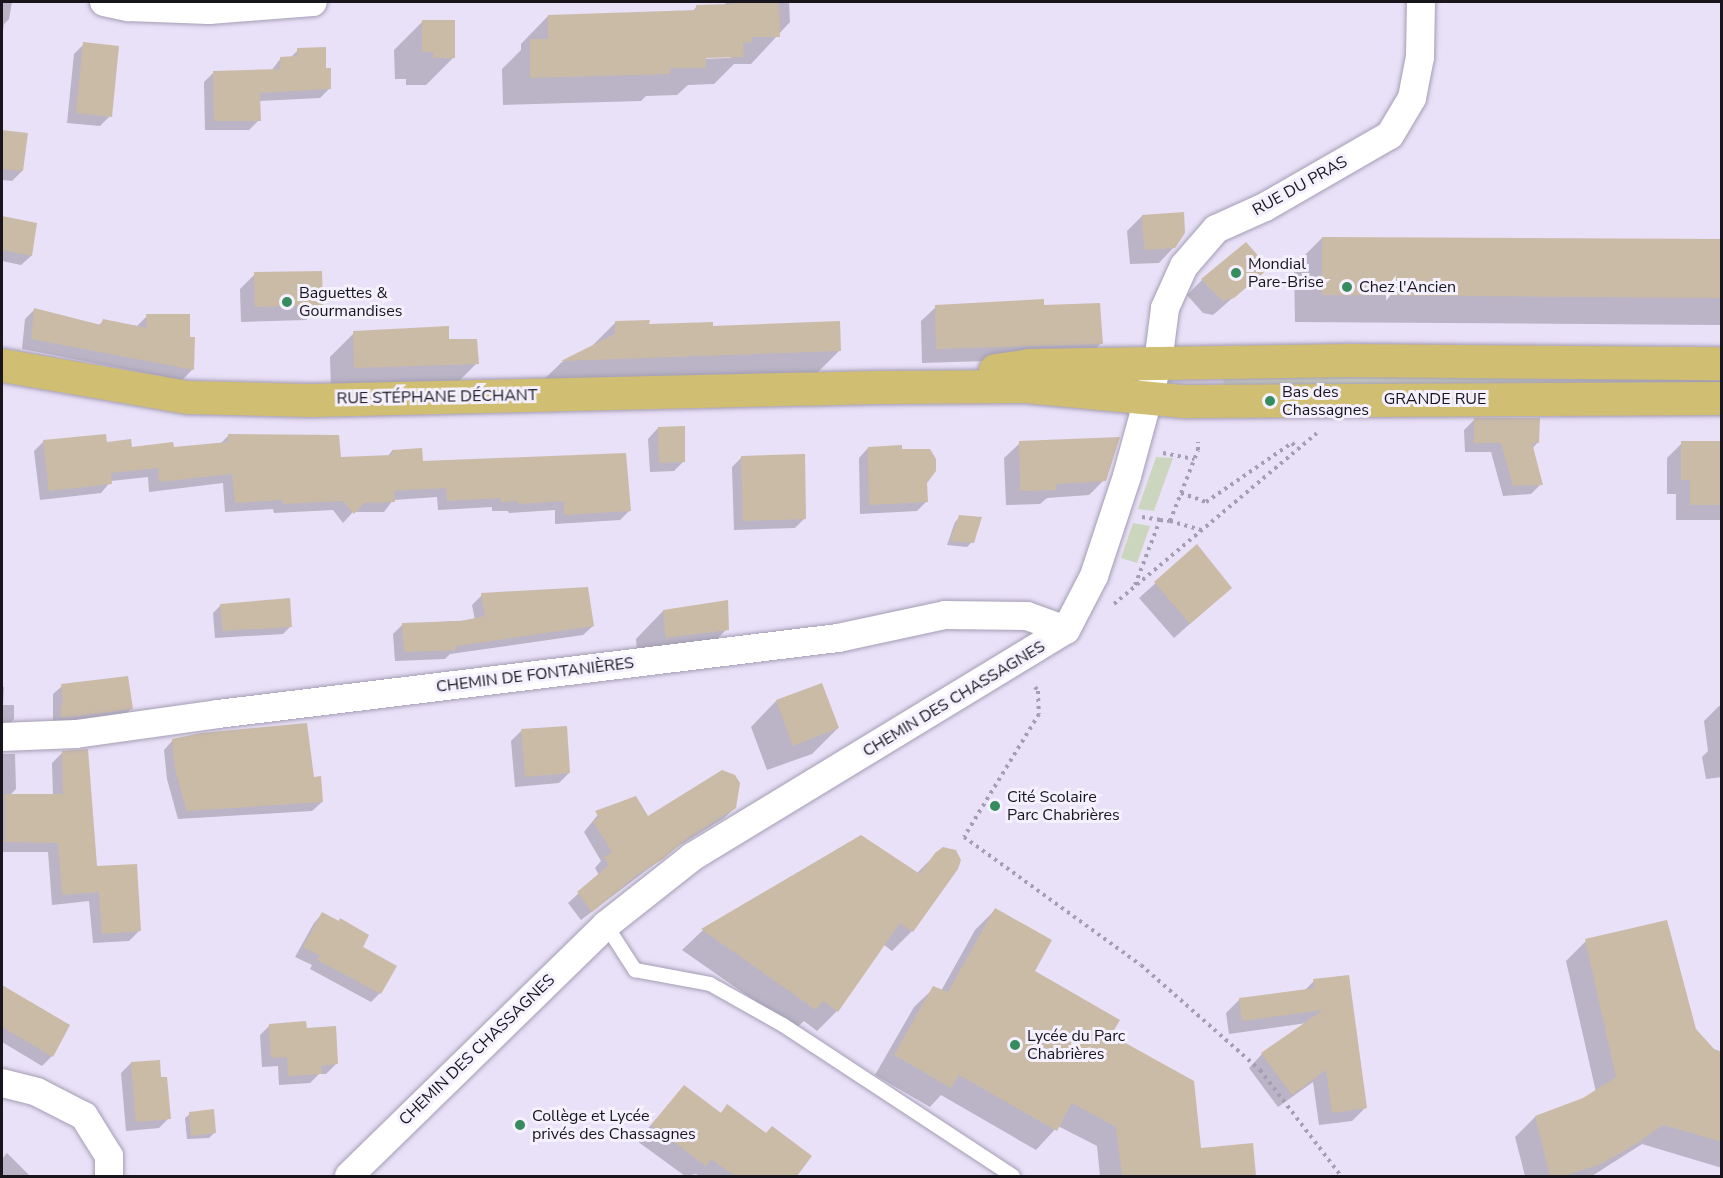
<!DOCTYPE html>
<html>
<head>
<meta charset="utf-8">
<style>
  body { margin:0 }
  #map { position:relative; width:1723px; height:1178px; overflow:hidden; background:#e9e1f8; font-family:"Nunito Sans",sans-serif }
  div>[style] { position:absolute }
  .green>* { inset:0; background:#ccd6be }
  .shadow>* { inset:0; background:#0003 }
  .building>* { inset:0; background:#cabba7 }
  .path>* { height:4px; margin-top:-2px; transform-origin:0; background:repeating-linear-gradient(90deg,#a59eb1 0 3px,transparent 0 7.5px) }
  .roads { filter:drop-shadow(0 0 2px #a49db3) drop-shadow(0 0 2px #a49db3) }
  .service>* { height:14px; margin:-7px; padding:0 7px; transform-origin:7px; border-radius:7px; background:#fff }
  .minor>* { height:28px; margin:-14px; padding:0 14px; transform-origin:14px; border-radius:14px; background:#fff }
  .primary>* { height:33px; margin:-16.5px; padding:0 16.5px; transform-origin:16.5px; border-radius:16.5px; background:#d0be73 }
  .dots>* { width:16px; height:16px; translate:-50% -50%; box-sizing:border-box; border:3px solid #f5f0fe; border-radius:50% }
  span { translate:-50% -50%; white-space:nowrap; text-align:center; line-height:1.15; -webkit-text-stroke:6px #f5f0fe; paint-order:stroke }
  .street-label { font-size:16px; color:#18151d }
  .poi-label { font-size:16px; color:#18151d }
  .left { translate:0 -50%; text-align:left }
  .frame { position:absolute; inset:0; border:3px solid #18151d; pointer-events:none }
</style>
</head>
<body>
<div id="map">
  <div class="green">
    <div style="clip-path:polygon(1722px 376px,1721px 391px,1223px 389px,1224px 377px)"></div>
    <div style="clip-path:polygon(1156px 457px,1173px 458px,1154px 511px,1138px 509px)"></div>
    <div style="clip-path:polygon(1133px 523px,1150px 526px,1137px 563px,1121px 558px)"></div>
  </div>
  <div class="shadow">
    <div style="clip-path:polygon(2px 2px,12px 2px,9px 19px,4px 24px,2px 38px)"></div>
    <div style="clip-path:polygon(evenodd,727px 2px,789px 2px,790px 22px,751px 64px,734px 64px,714px 84px,688px 85px,677px 95px,646px 96px,641px 101px,503px 105px,502px 69px,521px 50px,521px 44px,548px 16px,692px 12px,697px 6px,723px 6px,727px 2px,733px 55px,730px 58px,699px 59px,699px 56px,733px 55px)"></div>
    <div style="clip-path:polygon(422px 22px,454px 57px,426px 85px,406px 85px,406px 79px,395px 79px,394px 50px)"></div>
    <div style="clip-path:polygon(84px 44px,110px 116px,100px 126px,67px 123px,74px 54px)"></div>
    <div style="clip-path:polygon(298px 50px,325px 70px,330px 88px,320px 98px,259px 101px,259px 120px,249px 130px,205px 130px,204px 82px,214px 72px,271px 71px,281px 58px,290px 58px)"></div>
    <div style="clip-path:polygon(2px 132px,26px 134px,22px 171px,12px 181px,2px 180px)"></div>
    <div style="clip-path:polygon(1142px 216px,1174px 247px,1159px 263px,1130px 264px,1127px 231px)"></div>
    <div style="clip-path:polygon(2px 218px,36px 224px,31px 256px,21px 265px,2px 261px)"></div>
    <div style="clip-path:polygon(1322px 238px,1722px 241px,1722px 325px,1295px 322px,1294px 266px)"></div>
    <div style="clip-path:polygon(1267px 268px,1213px 315px,1203px 313px,1187px 295px,1202px 280px)"></div>
    <div style="clip-path:polygon(255px 274px,321px 304px,306px 320px,241px 322px,240px 289px)"></div>
    <div style="clip-path:polygon(936px 307px,1043px 307px,1101px 343px,1087px 358px,922px 363px,921px 321px)"></div>
    <div style="clip-path:polygon(35px 309px,98px 326px,103px 321px,137px 326px,147px 316px,193px 338px,192px 370px,182px 380px,22px 349px,25px 319px)"></div>
    <div style="clip-path:polygon(615px 323px,711px 328px,839px 351px,813px 377px,537px 386px,562px 362px,590px 348px)"></div>
    <div style="clip-path:polygon(354px 333px,447px 340px,477px 363px,453px 387px,331px 391px,330px 357px)"></div>
    <div style="clip-path:polygon(1474px 420px,1538px 442px,1532px 449px,1541px 484px,1531px 494px,1503px 496px,1491px 452px,1465px 452px,1464px 430px)"></div>
    <div style="clip-path:polygon(658px 428px,684px 461px,674px 471px,650px 472px,648px 439px)"></div>
    <div style="clip-path:polygon(228px 436px,340px 459px,387px 457px,392px 451px,422px 463px,629px 511px,620px 520px,555px 524px,555px 510px,509px 513px,508px 511px,492px 511px,492px 507px,438px 510px,437px 497px,393px 500px,384px 512px,353px 512px,343px 523px,333px 510px,274px 513px,273px 509px,225px 512px,223px 483px,149px 492px,148px 477px,111px 481px,101px 493px,40px 500px,34px 451px,44px 441px,106px 443px,130px 449px,172px 448px,220px 444px)"></div>
    <div style="clip-path:polygon(1020px 443px,1104px 480px,1089px 495px,1047px 498px,1040px 504px,1006px 505px,1004px 458px)"></div>
    <div style="clip-path:polygon(1682px 443px,1722px 443px,1722px 520px,1676px 520px,1676px 494px,1667px 494px,1667px 458px)"></div>
    <div style="clip-path:polygon(868px 448px,926px 502px,917px 511px,860px 514px,859px 458px)"></div>
    <div style="clip-path:polygon(742px 457px,805px 518px,795px 528px,734px 530px,732px 467px)"></div>
    <div style="clip-path:polygon(960px 517px,972px 542px,967px 547px,947px 545px,955px 522px)"></div>
    <div style="clip-path:polygon(1197px 546px,1230px 588px,1174px 638px,1139px 598px)"></div>
    <div style="clip-path:polygon(482px 595px,593px 626px,583px 635px,450px 654px,445px 659px,395px 661px,393px 634px,403px 624px,475px 620px,472px 605px)"></div>
    <div style="clip-path:polygon(221px 605px,291px 626px,283px 634px,215px 638px,213px 613px)"></div>
    <div style="clip-path:polygon(663px 611px,727px 629px,699px 657px,638px 665px,636px 639px)"></div>
    <div style="clip-path:polygon(62px 686px,131px 709px,123px 717px,53px 726px,53px 694px)"></div>
    <div style="clip-path:polygon(2px 687px,4px 687px,3px 705px,14px 705px,14px 719px,2px 731px)"></div>
    <div style="clip-path:polygon(776px 701px,838px 728px,812px 754px,767px 770px,751px 727px)"></div>
    <div style="clip-path:polygon(1719px 706px,1722px 706px,1722px 777px,1706px 779px,1702px 757px,1708px 751px,1704px 721px)"></div>
    <div style="clip-path:polygon(521px 731px,569px 773px,559px 783px,515px 787px,511px 741px)"></div>
    <div style="clip-path:polygon(173px 740px,313px 778px,322px 802px,312px 811px,178px 819px,167px 779px,164px 750px)"></div>
    <div style="clip-path:polygon(62px 753px,95px 868px,140px 930px,129px 941px,93px 943px,89px 901px,52px 905px,48px 852px,2px 852px,2px 754px,15px 754px,16px 789px,9px 796px,53px 796px,52px 763px)"></div>
    <div style="clip-path:polygon(735px 808px,724px 818px,677px 847px,581px 920px,568px 903px,599px 875px,595px 868px,601px 861px,584px 832px,601px 811px,647px 818px)"></div>
    <div style="clip-path:polygon(861px 837px,916px 874px,936px 854px,912px 931px,892px 951px,883px 944px,837px 1011px,817px 1031px,804px 1021px,795px 1029px,682px 950px,702px 931px)"></div>
    <div style="clip-path:polygon(995px 910px,1033px 971px,1109px 1036px,1200px 1150px,1251px 1144px,1255px 1176px,1100px 1176px,1097px 1146px,1058px 1126px,1036px 1150px,941px 1095px,930px 1107px,875px 1075px,914px 1007px,934px 988px,941px 991px,975px 930px)"></div>
    <div style="clip-path:polygon(322px 914px,361px 947px,380px 993px,371px 1002px,310px 969px,312px 965px,295px 957px,314px 923px)"></div>
    <div style="clip-path:polygon(1586px 941px,1694px 1030px,1713px 1050px,1722px 1054px,1722px 1168px,1642px 1144px,1592px 1176px,1525px 1176px,1515px 1137px,1535px 1117px,1584px 1099px,1596px 1092px,1566px 961px)"></div>
    <div style="clip-path:polygon(1314px 981px,1365px 1108px,1352px 1121px,1319px 1125px,1313px 1082px,1278px 1107px,1249px 1068px,1262px 1054px,1307px 1023px,1229px 1034px,1226px 1013px,1240px 999px,1304px 991px)"></div>
    <div style="clip-path:polygon(5px 989px,52px 1056px,42px 1066px,2px 1042px,2px 992px)"></div>
    <div style="clip-path:polygon(270px 1025px,305px 1030px,336px 1064px,326px 1074px,319px 1074px,310px 1083px,279px 1085px,278px 1066px,262px 1067px,260px 1035px)"></div>
    <div style="clip-path:polygon(131px 1063px,160px 1079px,169px 1118px,159px 1128px,126px 1131px,121px 1073px)"></div>
    <div style="clip-path:polygon(684px 1087px,720px 1114px,727px 1106px,766px 1135px,810px 1156px,795px 1176px,700px 1176px,696px 1174px,685px 1176px,637px 1141px)"></div>
    <div style="clip-path:polygon(190px 1114px,214px 1133px,209px 1138px,187px 1139px,185px 1118px)"></div>
    <div style="clip-path:polygon(7px 1153px,30px 1176px,2px 1176px,2px 1159px)"></div>
  </div>
  <div class="building">
    <div style="clip-path:polygon(733px 2px,779px 2px,780px 37px,752px 37px,752px 42px,743px 43px,744px 57px,706px 58px,706px 68px,670px 68px,670px 74px,530px 78px,530px 39px,548px 39px,548px 15px,696px 10px,696px 5px,733px 4px)"></div>
    <div style="clip-path:polygon(422px 20px,455px 20px,455px 58px,433px 58px,433px 52px,422px 52px)"></div>
    <div style="clip-path:polygon(83px 42px,119px 46px,112px 117px,76px 113px)"></div>
    <div style="clip-path:polygon(326px 47px,326px 68px,331px 68px,331px 89px,260px 93px,261px 121px,214px 121px,213px 71px,280px 69px,280px 57px,297px 56px,297px 48px)"></div>
    <div style="clip-path:polygon(2px 130px,28px 133px,23px 171px,2px 169px)"></div>
    <div style="clip-path:polygon(1184px 212px,1185px 233px,1175px 248px,1144px 250px,1142px 215px)"></div>
    <div style="clip-path:polygon(2px 216px,37px 223px,32px 256px,2px 250px)"></div>
    <div style="clip-path:polygon(1322px 237px,1722px 239px,1722px 298px,1322px 295px)"></div>
    <div style="clip-path:polygon(1246px 242px,1269px 268px,1234px 298px,1223px 301px,1201px 279px)"></div>
    <div style="clip-path:polygon(322px 271px,323px 305px,255px 307px,254px 272px)"></div>
    <div style="clip-path:polygon(1044px 299px,1044px 305px,1100px 303px,1103px 344px,936px 349px,935px 305px)"></div>
    <div style="clip-path:polygon(34px 308px,101px 325px,103px 319px,147px 328px,146px 314px,190px 314px,190px 337px,195px 337px,194px 370px,31px 339px)"></div>
    <div style="clip-path:polygon(650px 320px,649px 324px,713px 322px,713px 326px,840px 321px,841px 351px,561px 361px,615px 334px,615px 321px)"></div>
    <div style="clip-path:polygon(449px 326px,449px 339px,477px 339px,479px 364px,354px 368px,353px 331px)"></div>
    <div style="clip-path:polygon(1474px 418px,1540px 418px,1539px 443px,1532px 443px,1543px 485px,1513px 486px,1501px 443px,1474px 443px)"></div>
    <div style="clip-path:polygon(685px 426px,685px 462px,659px 463px,658px 427px)"></div>
    <div style="clip-path:polygon(106px 434px,107px 442px,131px 439px,132px 447px,173px 442px,174px 447px,228px 442px,228px 434px,339px 435px,341px 457px,392px 455px,392px 450px,422px 448px,423px 461px,626px 453px,631px 511px,564px 515px,564px 501px,518px 504px,518px 501px,501px 502px,501px 498px,447px 501px,446px 488px,394px 491px,395px 502px,364px 503px,354px 514px,343px 501px,283px 504px,283px 500px,235px 503px,232px 474px,159px 482px,158px 468px,111px 473px,112px 484px,49px 491px,43px 440px)"></div>
    <div style="clip-path:polygon(1120px 437px,1106px 481px,1056px 484px,1057px 490px,1020px 491px,1019px 441px)"></div>
    <div style="clip-path:polygon(1681px 441px,1722px 441px,1722px 505px,1690px 505px,1690px 480px,1681px 480px)"></div>
    <div style="clip-path:polygon(902px 445px,902px 449px,930px 449px,936px 459px,936px 471px,927px 483px,928px 502px,869px 505px,868px 447px)"></div>
    <div style="clip-path:polygon(805px 454px,806px 519px,743px 521px,741px 456px)"></div>
    <div style="clip-path:polygon(959px 515px,982px 517px,974px 543px,950px 541px)"></div>
    <div style="clip-path:polygon(1197px 544px,1232px 588px,1190px 624px,1154px 582px)"></div>
    <div style="clip-path:polygon(588px 587px,594px 626px,456px 646px,456px 650px,404px 652px,402px 623px,461px 621px,485px 616px,481px 593px)"></div>
    <div style="clip-path:polygon(290px 598px,292px 627px,223px 631px,220px 604px)"></div>
    <div style="clip-path:polygon(728px 600px,729px 630px,666px 638px,663px 610px)"></div>
    <div style="clip-path:polygon(128px 676px,133px 709px,61px 718px,61px 705px,63px 705px,61px 684px)"></div>
    <div style="clip-path:polygon(822px 683px,839px 728px,793px 746px,776px 700px)"></div>
    <div style="clip-path:polygon(307px 723px,314px 777px,321px 776px,323px 802px,187px 811px,175px 769px,172px 739px,201px 733px)"></div>
    <div style="clip-path:polygon(567px 726px,570px 773px,525px 777px,521px 729px)"></div>
    <div style="clip-path:polygon(88px 749px,97px 866px,137px 864px,141px 931px,102px 934px,99px 892px,62px 895px,58px 843px,5px 842px,5px 794px,63px 794px,62px 751px)"></div>
    <div style="clip-path:polygon(722px 770px,735px 775px,740px 783px,736px 808px,688px 838px,663px 859px,637px 875px,592px 912px,577px 892px,609px 865px,604px 857px,612px 852px,593px 821px,599px 818px,595px 811px,636px 796px,648px 816px)"></div>
    <div style="clip-path:polygon(861px 835px,920px 874px,935px 853px,943px 847px,956px 850px,961px 860px,958px 869px,913px 932px,900px 923px,838px 1012px,823px 1001px,816px 1010px,701px 929px)"></div>
    <div style="clip-path:polygon(995px 908px,1052px 940px,1035px 971px,1120px 1020px,1111px 1035px,1194px 1081px,1201px 1148px,1253px 1143px,1256px 1176px,1122px 1176px,1116px 1127px,1072px 1103px,1057px 1131px,959px 1075px,951px 1088px,894px 1055px,933px 986px,948px 992px)"></div>
    <div style="clip-path:polygon(322px 912px,339px 921px,340px 918px,369px 935px,363px 947px,397px 966px,381px 994px,317px 960px,320px 956px,303px 947px)"></div>
    <div style="clip-path:polygon(1667px 920px,1696px 1029px,1714px 1049px,1722px 1052px,1722px 1142px,1663px 1125px,1636px 1144px,1599px 1165px,1563px 1176px,1550px 1176px,1535px 1116px,1583px 1098px,1616px 1077px,1585px 939px)"></div>
    <div style="clip-path:polygon(1349px 975px,1367px 1108px,1332px 1113px,1326px 1070px,1292px 1095px,1261px 1053px,1323px 1010px,1242px 1021px,1239px 998px,1315px 988px,1313px 979px)"></div>
    <div style="clip-path:polygon(2px 985px,70px 1025px,53px 1057px,2px 1027px)"></div>
    <div style="clip-path:polygon(306px 1021px,307px 1028px,336px 1026px,338px 1064px,321px 1066px,322px 1074px,288px 1076px,287px 1057px,271px 1058px,269px 1024px)"></div>
    <div style="clip-path:polygon(160px 1060px,161px 1077px,167px 1077px,171px 1119px,136px 1122px,131px 1062px)"></div>
    <div style="clip-path:polygon(684px 1085px,721px 1113px,727px 1104px,766px 1133px,772px 1126px,812px 1156px,797px 1176px,735px 1176px,711px 1159px,706px 1166px,651px 1125px)"></div>
    <div style="clip-path:polygon(214px 1109px,216px 1133px,191px 1136px,189px 1112px)"></div>
  </div>
  <div class="path">
    <div style="left:1163px;top:453px;width:32px;rotate:11deg"></div>
    <div style="left:1181px;top:493px;width:27px;rotate:20deg"></div>
    <div style="left:1206px;top:502px;width:104px;rotate:-34.5deg"></div>
    <div style="left:1292px;top:443px;width:8px;rotate:45deg"></div>
    <div style="left:1142px;top:517px;width:18px;rotate:9deg"></div>
    <div style="left:1170px;top:521px;width:33px;rotate:16deg"></div>
    <div style="left:1135px;top:585px;width:70px;rotate:-69deg"></div>
    <div style="left:1160px;top:520px;width:10px;rotate:6deg"></div>
    <div style="left:1170px;top:521px;width:76px;rotate:-68.5deg"></div>
    <div style="left:1198px;top:450px;width:8px;rotate:-90deg"></div>
    <div style="left:1114px;top:604px;width:265px;rotate:-40.1deg"></div>
    <div style="left:1035px;top:687px;width:5px;rotate:53deg"></div>
    <div style="left:1038px;top:691px;width:23px;rotate:88deg"></div>
    <div style="left:1039px;top:714px;width:144px;rotate:121.4deg"></div>
    <div style="left:964px;top:837px;width:218px;rotate:35.9deg"></div>
    <div style="left:1141px;top:965px;width:159px;rotate:41.4deg"></div>
    <div style="left:1260px;top:1070px;width:133px;rotate:52.6deg"></div>
  </div>
  <div class="roads">
    <div class="service">
      <div style="left:606px;top:925px;width:54px;rotate:57.2deg"></div>
      <div style="left:635px;top:970px;width:76px;rotate:10.6deg"></div>
      <div style="left:710px;top:984px;width:84px;rotate:29.3deg"></div>
      <div style="left:783px;top:1025px;width:275px;rotate:33.3deg"></div>
    </div>
    <div class="minor">
      <div style="left:104px;top:2px;width:25px;rotate:12deg"></div>
      <div style="left:128px;top:7px;width:81px;rotate:2.1deg"></div>
      <div style="left:209px;top:10px;width:104px;rotate:-4.4deg"></div>
      <div style="left:2px;top:737px;width:74px;rotate:-2.3deg"></div>
      <div style="left:76px;top:734px;width:143px;rotate:-8deg"></div>
      <div style="left:218px;top:714px;width:625px;rotate:-6.99deg"></div>
      <div style="left:838px;top:638px;width:109px;rotate:-12.1deg"></div>
      <div style="left:945px;top:615px;width:82px;rotate:0.7deg"></div>
      <div style="left:1027px;top:616px;width:41px;rotate:19.7deg"></div>
      <div style="left:2px;top:1083px;width:36px;rotate:14deg"></div>
      <div style="left:37px;top:1092px;width:53px;rotate:27.1deg"></div>
      <div style="left:84px;top:1116px;width:47px;rotate:58deg"></div>
      <div style="left:109px;top:1156px;width:20px;rotate:90deg"></div>
      <div style="left:349px;top:1176px;width:359px;rotate:-44.3deg"></div>
      <div style="left:606px;top:925px;width:110px;rotate:-38.3deg"></div>
      <div style="left:692px;top:857px;width:437px;rotate:-31.3deg"></div>
      <div style="left:1066px;top:630px;width:61px;rotate:-62.6deg"></div>
      <div style="left:1094px;top:576px;width:105px;rotate:-71.7deg"></div>
      <div style="left:1127px;top:476px;width:117px;rotate:-74.7deg"></div>
      <div style="left:1158px;top:363px;width:55px;rotate:-82.7deg"></div>
      <div style="left:1165px;top:308px;width:46px;rotate:-65.7deg"></div>
      <div style="left:1184px;top:266px;width:49px;rotate:-49.1deg"></div>
      <div style="left:1216px;top:229px;width:54px;rotate:-24.2deg"></div>
      <div style="left:1265px;top:207px;width:144px;rotate:-29.9deg"></div>
      <div style="left:1390px;top:135px;width:43px;rotate:-59.3deg"></div>
      <div style="left:1412px;top:98px;width:42px;rotate:-79deg"></div>
      <div style="left:1420px;top:57px;width:55px;rotate:-89deg"></div>
    </div>
    <div class="primary">
      <div style="left:2px;top:365px;width:189px;rotate:9.8deg"></div>
      <div style="left:188px;top:397px;width:122px;rotate:1.4deg"></div>
      <div style="left:310px;top:400px;width:566px;rotate:-1.32deg"></div>
      <div style="left:876px;top:387px;width:149px;rotate:-0.4deg"></div>
      <div style="left:1025px;top:386px;width:160px;rotate:5.4deg"></div>
      <div style="left:1184px;top:401px;width:538px;rotate:-0.32deg"></div>
      <div style="left:995px;top:370px;width:34px;rotate:-8deg"></div>
      <div style="left:1029px;top:365px;width:320px;rotate:-0.9deg"></div>
      <div style="left:1349px;top:360px;width:373px;rotate:0.5deg"></div>
    </div>
  </div>
  <div class="dots">
    <div style="left:1236px;top:273px;background:#378c5f"></div>
    <div style="left:1347px;top:287px;background:#378c5f"></div>
    <div style="left:287px;top:302px;background:#378c5f"></div>
    <div style="left:1270px;top:401px;background:#378c5f"></div>
    <div style="left:995px;top:806px;background:#378c5f"></div>
    <div style="left:1015px;top:1045px;background:#378c5f"></div>
    <div style="left:520px;top:1125px;background:#378c5f"></div>
  </div>
  <div class="street-label">
    <span style="left:1300px;top:186px;rotate:-29deg">RUE DU PRAS</span>
    <span style="left:437px;top:397px;rotate:-1deg">RUE STÉPHANE DÉCHANT</span>
    <span style="left:1435px;top:399px">GRANDE RUE</span>
    <span style="left:535px;top:675px;rotate:-7deg">CHEMIN DE FONTANIÈRES</span>
    <span style="left:954px;top:699px;rotate:-31deg">CHEMIN DES CHASSAGNES</span>
    <span style="left:477px;top:1050px;rotate:-44deg">CHEMIN DES CHASSAGNES</span>
  </div>
  <div class="poi-label">
    <span class="left" style="left:1248px;top:273px">Mondial<br>Pare-Brise</span>
    <span class="left" style="left:1359px;top:287px">Chez l'Ancien</span>
    <span class="left" style="left:299px;top:302px">Baguettes &amp;<br>Gourmandises</span>
    <span class="left" style="left:1282px;top:401px">Bas des<br>Chassagnes</span>
    <span class="left" style="left:1007px;top:806px">Cité Scolaire<br>Parc Chabrières</span>
    <span class="left" style="left:1027px;top:1045px">Lycée du Parc<br>Chabrières</span>
    <span class="left" style="left:532px;top:1125px">Collège et Lycée<br>privés des Chassagnes</span>
  </div>
  <div class="frame"></div>
</div>
</body>
</html>
